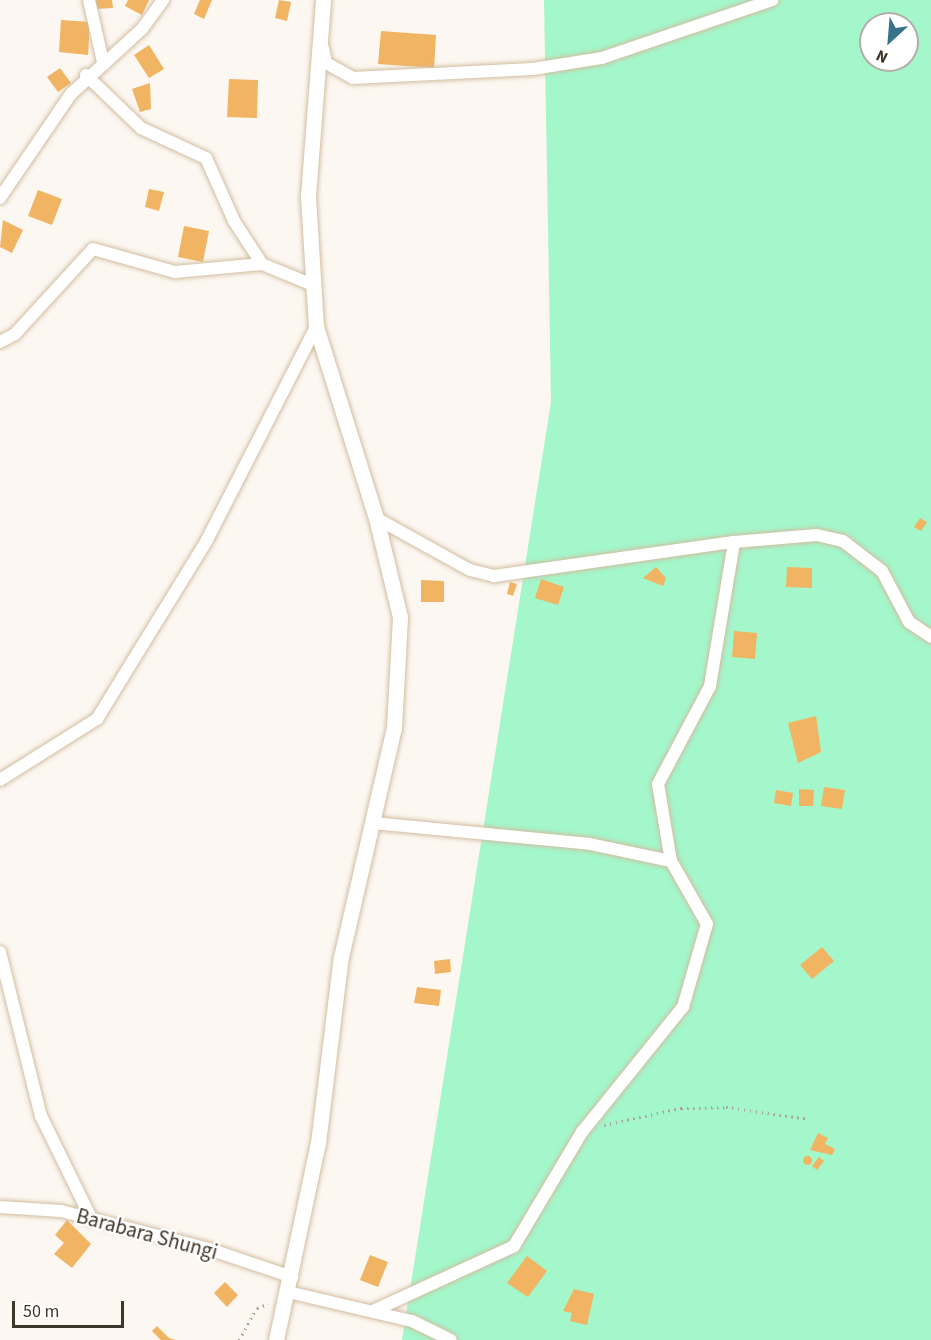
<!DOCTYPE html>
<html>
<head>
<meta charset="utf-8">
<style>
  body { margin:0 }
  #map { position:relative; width:931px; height:1340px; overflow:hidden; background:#fcf7f1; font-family:"Source Sans 3",sans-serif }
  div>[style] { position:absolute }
  .green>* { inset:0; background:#a3f7cb }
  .building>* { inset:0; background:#f1b462 }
  .round { border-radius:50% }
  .path>* { height:3px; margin-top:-1.5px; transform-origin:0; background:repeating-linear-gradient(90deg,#aba49c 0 1.5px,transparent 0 6px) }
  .roads { filter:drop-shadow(0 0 2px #d2bda0) drop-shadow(0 0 2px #d2bda0) }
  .minor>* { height:12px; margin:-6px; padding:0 6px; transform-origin:6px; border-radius:6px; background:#fff }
  .tertiary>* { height:15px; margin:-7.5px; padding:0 7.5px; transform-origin:7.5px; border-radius:7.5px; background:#fff }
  span { translate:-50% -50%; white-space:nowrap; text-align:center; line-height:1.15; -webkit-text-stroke:5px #fff; paint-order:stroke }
  .street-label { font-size:21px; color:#3e362a }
  .north { position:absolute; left:859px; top:12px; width:60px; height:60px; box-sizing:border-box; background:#fff; border:2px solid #b2afaa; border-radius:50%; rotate:206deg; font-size:16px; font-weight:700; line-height:24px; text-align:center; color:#3e362a }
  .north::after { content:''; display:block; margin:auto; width:21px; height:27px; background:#367489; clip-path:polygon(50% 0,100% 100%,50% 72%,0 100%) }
  .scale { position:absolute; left:12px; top:1301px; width:112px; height:27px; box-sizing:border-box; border:3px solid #3e362a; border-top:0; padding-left:8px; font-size:18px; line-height:21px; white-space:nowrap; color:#3e362a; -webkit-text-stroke:4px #fff; paint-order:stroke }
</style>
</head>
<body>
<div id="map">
  <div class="green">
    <div style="clip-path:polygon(evenodd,544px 0,931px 0,931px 1340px,402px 1340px,551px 402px,544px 0,871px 24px,907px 24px,907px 60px,871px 60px,871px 24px)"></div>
  </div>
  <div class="building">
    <div style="clip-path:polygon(94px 0,112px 0,113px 8px,94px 9px)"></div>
    <div style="clip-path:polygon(128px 0,149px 0,142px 15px,125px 6px)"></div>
    <div style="clip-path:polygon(200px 0,212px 0,204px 19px,194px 14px)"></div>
    <div style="clip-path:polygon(279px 0,291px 2px,287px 21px,275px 18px)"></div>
    <div style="clip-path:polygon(61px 20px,90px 22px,88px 55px,59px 52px)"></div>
    <div style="clip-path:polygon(381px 31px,436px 35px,434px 68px,378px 64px)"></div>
    <div style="clip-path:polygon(149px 45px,164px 69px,149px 78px,134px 55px)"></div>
    <div style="clip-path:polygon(60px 68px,71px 83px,58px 92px,47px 77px)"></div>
    <div style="clip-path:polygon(229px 79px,258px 80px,257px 118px,227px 117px)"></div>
    <div style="clip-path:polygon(150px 83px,151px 109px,140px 112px,132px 89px)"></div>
    <div style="clip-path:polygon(149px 189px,164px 192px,159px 211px,145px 207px)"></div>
    <div style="clip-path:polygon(38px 190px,62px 199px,52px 225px,28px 216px)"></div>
    <div style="clip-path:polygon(3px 220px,23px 230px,12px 253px,0 247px)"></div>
    <div style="clip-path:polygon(184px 226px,209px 231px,203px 262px,178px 257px)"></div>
    <div style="clip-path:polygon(920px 518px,927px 522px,921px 531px,914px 527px)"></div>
    <div style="clip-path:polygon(656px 567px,666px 578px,663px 586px,643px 578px)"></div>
    <div style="clip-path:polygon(787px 567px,812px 568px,812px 588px,786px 587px)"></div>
    <div style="clip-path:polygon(541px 579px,564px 587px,558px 605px,535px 598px)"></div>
    <div style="clip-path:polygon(421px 580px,444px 581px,444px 602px,421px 602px)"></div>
    <div style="clip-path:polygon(510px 582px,517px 584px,513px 596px,507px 594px)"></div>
    <div style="clip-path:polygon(734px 631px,757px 633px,755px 659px,732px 657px)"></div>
    <div style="clip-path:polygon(816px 716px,821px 752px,798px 763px,788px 723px)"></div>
    <div style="clip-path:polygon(824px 787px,845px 790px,842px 809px,821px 806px)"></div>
    <div style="clip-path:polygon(799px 789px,814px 790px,813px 806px,799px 806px)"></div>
    <div style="clip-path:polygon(776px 790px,793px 793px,791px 806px,774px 803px)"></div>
    <div style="clip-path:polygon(822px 947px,834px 961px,812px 979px,800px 965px)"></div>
    <div style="clip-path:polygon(450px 959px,451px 972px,435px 974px,434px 961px)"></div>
    <div style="clip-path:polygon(417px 987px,441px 990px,439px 1006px,414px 1003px)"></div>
    <div style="clip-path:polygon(818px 1133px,828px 1138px,825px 1144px,835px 1149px,832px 1155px,810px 1150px)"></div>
    <div class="round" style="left:802.5px;top:1155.5px;width:9px;height:9px"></div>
    <div style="clip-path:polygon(819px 1157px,824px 1161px,817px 1170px,812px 1166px)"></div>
    <div style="clip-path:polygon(67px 1220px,91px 1244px,72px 1268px,54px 1254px,64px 1243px,55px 1235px)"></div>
    <div style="clip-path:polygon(370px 1255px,388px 1262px,378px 1287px,360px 1280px)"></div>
    <div style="clip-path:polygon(527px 1256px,547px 1271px,528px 1297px,507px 1283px)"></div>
    <div style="clip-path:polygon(225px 1282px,238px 1295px,227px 1307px,214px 1293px)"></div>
    <div style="clip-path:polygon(574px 1289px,594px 1294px,587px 1325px,570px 1321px,572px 1313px,563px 1311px)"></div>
    <div style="clip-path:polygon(157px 1326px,169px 1338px,176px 1340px,161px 1340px,152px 1331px)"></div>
  </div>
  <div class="path">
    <div style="left:604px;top:1125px;width:79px;rotate:-12.4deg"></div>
    <div style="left:681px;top:1108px;width:45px;rotate:-1.3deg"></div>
    <div style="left:726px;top:1107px;width:84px;rotate:8.2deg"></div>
    <div style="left:239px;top:1340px;width:37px;rotate:-61deg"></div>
    <div style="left:257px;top:1308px;width:12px;rotate:-20deg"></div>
  </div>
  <div class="roads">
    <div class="minor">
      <div style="left:89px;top:0;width:64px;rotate:77.3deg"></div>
      <div style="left:323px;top:48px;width:15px;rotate:79deg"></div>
      <div style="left:326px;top:63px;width:31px;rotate:29deg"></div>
      <div style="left:353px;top:78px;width:180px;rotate:-2.9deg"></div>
      <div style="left:533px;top:69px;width:70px;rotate:-9.1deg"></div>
      <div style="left:602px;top:58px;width:180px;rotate:-18.8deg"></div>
      <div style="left:86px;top:75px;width:76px;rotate:43.9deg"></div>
      <div style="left:141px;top:128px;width:72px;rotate:24.8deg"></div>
      <div style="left:206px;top:158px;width:69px;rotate:66deg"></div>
      <div style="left:234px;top:221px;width:51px;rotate:56.9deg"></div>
      <div style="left:262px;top:264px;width:57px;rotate:22.5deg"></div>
      <div style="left:0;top:198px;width:126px;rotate:-55.7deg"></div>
      <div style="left:71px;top:94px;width:96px;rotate:-42.5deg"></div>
      <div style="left:142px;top:29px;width:36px;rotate:-54deg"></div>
      <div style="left:0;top:342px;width:17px;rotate:-28deg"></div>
      <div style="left:15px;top:334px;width:115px;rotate:-47.5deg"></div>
      <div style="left:93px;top:249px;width:85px;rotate:15.7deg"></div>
      <div style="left:175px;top:272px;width:87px;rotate:-5.3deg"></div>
      <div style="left:376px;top:518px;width:107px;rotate:29deg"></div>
      <div style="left:470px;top:570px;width:25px;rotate:14deg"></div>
      <div style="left:494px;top:576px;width:242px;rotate:-8.1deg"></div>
      <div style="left:734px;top:542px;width:83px;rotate:-4.8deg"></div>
      <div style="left:817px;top:535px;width:27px;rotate:13deg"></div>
      <div style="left:843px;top:541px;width:49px;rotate:37.6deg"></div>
      <div style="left:882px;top:571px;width:58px;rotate:62.1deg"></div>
      <div style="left:909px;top:622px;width:27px;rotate:34deg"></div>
      <div style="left:0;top:780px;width:115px;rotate:-32.2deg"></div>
      <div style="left:97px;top:719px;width:210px;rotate:-58.4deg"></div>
      <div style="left:207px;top:540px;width:239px;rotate:-62.9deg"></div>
      <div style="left:373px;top:823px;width:218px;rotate:5.5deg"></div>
      <div style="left:590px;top:844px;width:83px;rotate:11.9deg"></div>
      <div style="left:0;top:952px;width:169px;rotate:76deg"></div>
      <div style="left:41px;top:1116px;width:116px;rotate:63.9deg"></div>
      <div style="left:0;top:1207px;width:61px;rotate:3.8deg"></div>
      <div style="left:61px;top:1211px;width:153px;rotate:14.4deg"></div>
      <div style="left:209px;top:1249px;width:88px;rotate:18.6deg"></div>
      <div style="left:288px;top:1292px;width:127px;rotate:13.2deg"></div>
      <div style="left:412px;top:1321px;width:43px;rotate:26deg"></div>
      <div style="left:373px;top:1311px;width:155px;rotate:-24.7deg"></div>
      <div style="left:514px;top:1246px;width:133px;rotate:-59.2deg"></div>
      <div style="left:582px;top:1132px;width:161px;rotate:-51.1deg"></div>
      <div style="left:683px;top:1007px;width:86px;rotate:-73.9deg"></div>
      <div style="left:707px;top:924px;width:73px;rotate:-119.7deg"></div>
      <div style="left:671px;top:861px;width:78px;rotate:-99.6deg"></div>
      <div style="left:658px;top:784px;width:111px;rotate:-62deg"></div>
      <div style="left:710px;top:686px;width:146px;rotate:-80.5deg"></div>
    </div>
    <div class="tertiary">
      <div style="left:276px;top:1340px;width:201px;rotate:-78deg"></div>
      <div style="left:318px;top:1143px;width:187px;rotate:-83deg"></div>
      <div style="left:341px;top:957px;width:235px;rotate:-77deg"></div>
      <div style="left:394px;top:728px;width:111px;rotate:-86.9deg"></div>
      <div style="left:400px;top:617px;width:102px;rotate:-103.6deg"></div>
      <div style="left:376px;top:518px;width:200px;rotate:-107.4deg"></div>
      <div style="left:316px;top:327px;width:131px;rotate:-93.5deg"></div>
      <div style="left:308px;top:196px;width:197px;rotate:-85.6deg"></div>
    </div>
  </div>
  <div class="street-label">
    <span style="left:147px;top:1234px;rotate:15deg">Barabara Shungi</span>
  </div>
  <div class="north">N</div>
  <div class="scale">50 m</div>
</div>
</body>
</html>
